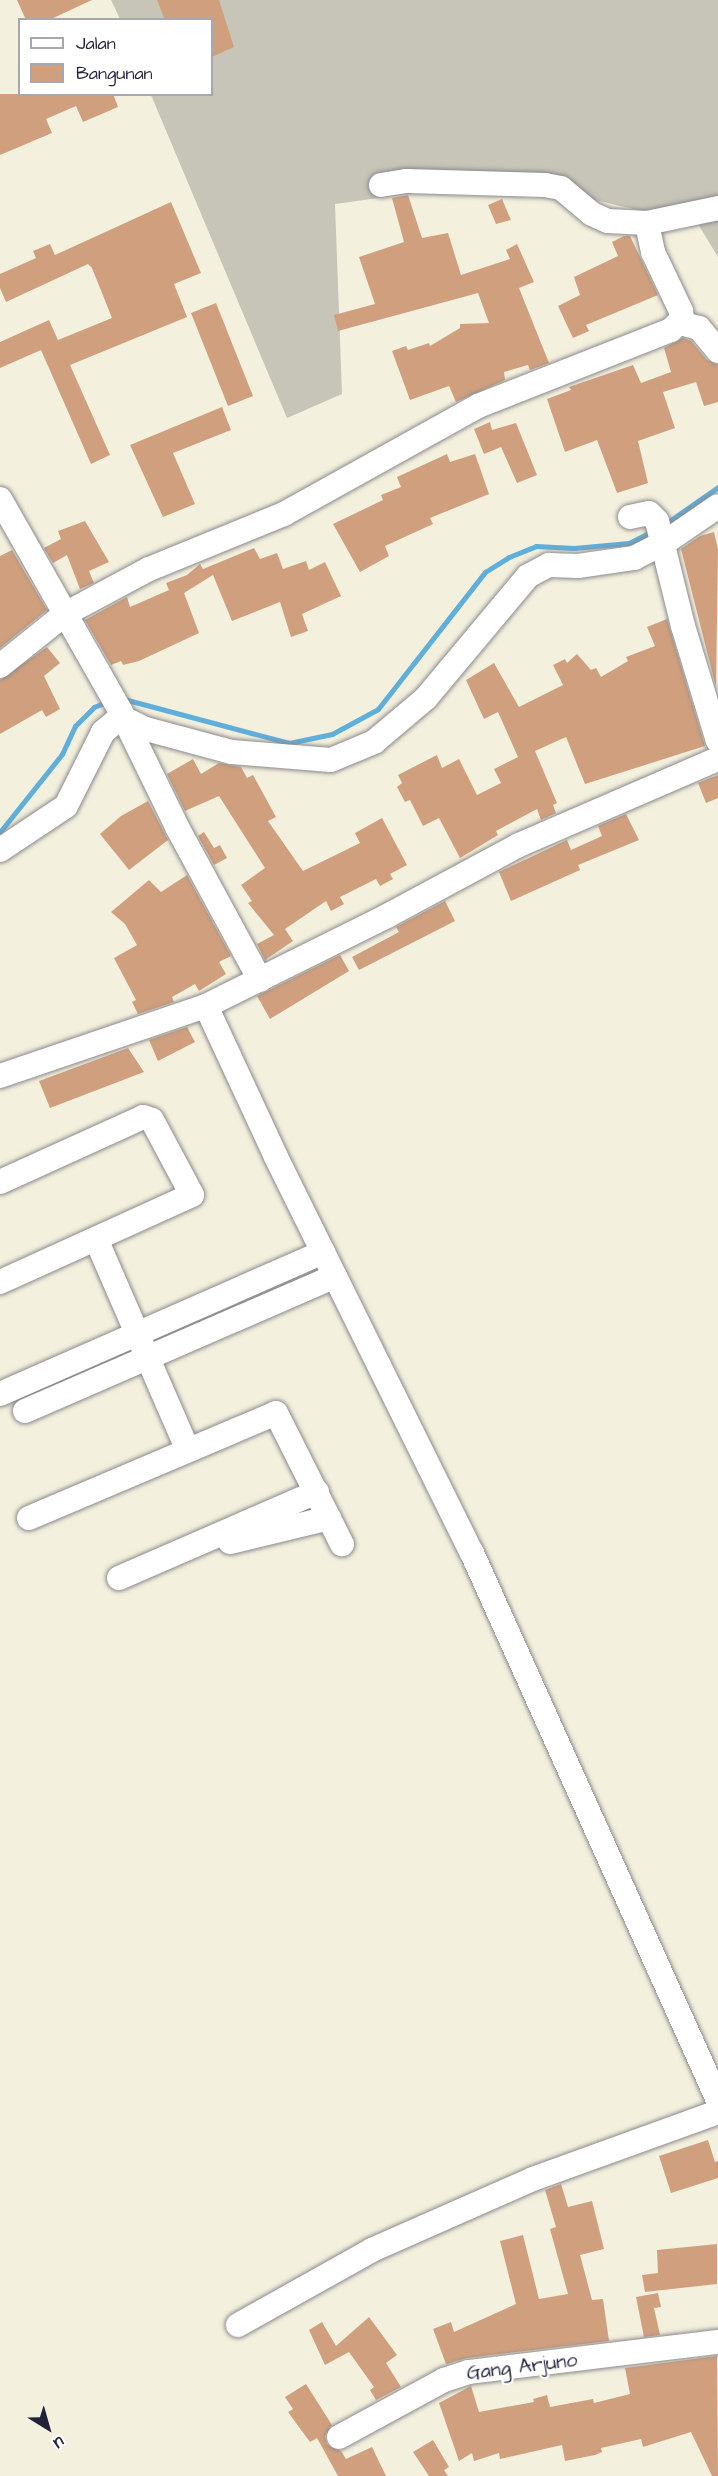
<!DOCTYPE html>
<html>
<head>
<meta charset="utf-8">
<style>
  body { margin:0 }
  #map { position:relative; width:718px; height:2476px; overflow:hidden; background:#f4f0de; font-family:"Architects Daughter",sans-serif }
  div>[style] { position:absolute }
  .industrial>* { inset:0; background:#c7c5b8 }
  .stream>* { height:5px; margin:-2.5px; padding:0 2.5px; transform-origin:2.5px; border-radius:2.5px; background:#60aeda }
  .building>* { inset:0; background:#d0a07e }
  .roads { filter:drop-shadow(0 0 2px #8b898c) drop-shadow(0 0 2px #8b898c) }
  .minor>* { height:24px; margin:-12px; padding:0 12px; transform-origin:12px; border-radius:12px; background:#fff }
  span { translate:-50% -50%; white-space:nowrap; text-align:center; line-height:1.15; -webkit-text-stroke:4.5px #fff; paint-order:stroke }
  .street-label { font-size:20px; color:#22223b }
  .legend { position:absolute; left:18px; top:18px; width:195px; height:78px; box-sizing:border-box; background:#fff; border:2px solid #a7a7b1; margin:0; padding:8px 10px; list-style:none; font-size:18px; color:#22223b }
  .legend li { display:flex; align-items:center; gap:12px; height:30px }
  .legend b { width:30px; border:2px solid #a7a7b1 }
  .north { position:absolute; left:18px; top:2398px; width:60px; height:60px; -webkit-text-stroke:4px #fff; paint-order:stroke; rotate:143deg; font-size:16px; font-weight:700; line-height:24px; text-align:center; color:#22223b }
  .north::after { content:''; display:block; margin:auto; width:21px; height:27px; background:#22223b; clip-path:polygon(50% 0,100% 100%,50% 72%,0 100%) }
</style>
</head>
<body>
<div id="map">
  <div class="industrial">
    <div style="clip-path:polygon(111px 0,718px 0,718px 257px,698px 224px,509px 180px,335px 204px,342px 394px,287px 418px,151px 95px,212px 94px,212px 20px,120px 19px)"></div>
  </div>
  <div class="stream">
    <div style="left:665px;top:524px;width:65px;rotate:-34.9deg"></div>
    <div style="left:120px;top:698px;width:175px;rotate:14.9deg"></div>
    <div style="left:289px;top:743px;width:44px;rotate:-11.8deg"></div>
    <div style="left:332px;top:734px;width:52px;rotate:-28.5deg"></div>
    <div style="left:378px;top:709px;width:174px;rotate:-52deg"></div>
    <div style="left:485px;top:572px;width:28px;rotate:-32deg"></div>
    <div style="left:509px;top:557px;width:29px;rotate:-22deg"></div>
    <div style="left:536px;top:546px;width:38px;rotate:3deg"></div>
    <div style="left:574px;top:548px;width:55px;rotate:-5.2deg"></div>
    <div style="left:629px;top:543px;width:27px;rotate:-27deg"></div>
    <div style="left:0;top:832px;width:100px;rotate:-51.5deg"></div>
    <div style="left:62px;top:754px;width:31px;rotate:-65deg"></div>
    <div style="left:75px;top:726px;width:27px;rotate:-45deg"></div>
    <div style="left:94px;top:707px;width:15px;rotate:-23deg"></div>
  </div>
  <div class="building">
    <div style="clip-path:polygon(17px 0,92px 0,49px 20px,26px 20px)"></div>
    <div style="clip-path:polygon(157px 0,219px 0,234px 47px,212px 57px,212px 20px,165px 20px)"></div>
    <div style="clip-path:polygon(0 94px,113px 94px,118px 107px,83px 122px,76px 106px,46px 119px,52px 133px,0 155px)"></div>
    <div style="clip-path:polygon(408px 195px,422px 238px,448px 233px,461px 275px,510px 259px,506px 250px,517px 244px,534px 282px,519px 288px,549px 363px,530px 370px,528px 365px,504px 372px,505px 380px,456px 402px,449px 386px,410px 400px,392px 351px,406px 346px,408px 350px,429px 343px,430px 346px,460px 328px,460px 324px,489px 323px,478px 293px,338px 331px,334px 315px,375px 304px,359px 257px,404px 242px,392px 198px)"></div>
    <div style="clip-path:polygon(502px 199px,511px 220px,496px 224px,488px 205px)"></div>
    <div style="clip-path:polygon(171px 202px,201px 273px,174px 284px,187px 317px,70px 365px,110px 455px,91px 464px,41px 350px,0 368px,0 342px,49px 320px,58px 340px,112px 318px,92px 268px,88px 264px,6px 302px,0 288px,0 274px,36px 258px,33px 251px,50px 244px,55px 255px)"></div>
    <div style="clip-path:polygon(624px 236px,630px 236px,658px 295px,586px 325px,589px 331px,573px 338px,558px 306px,580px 295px,574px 277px,618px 256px,612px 242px)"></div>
    <div style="clip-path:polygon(216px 303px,253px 396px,228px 406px,191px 313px)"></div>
    <div style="clip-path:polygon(683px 338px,691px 341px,707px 360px,718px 365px,718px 402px,704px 406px,696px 382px,663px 392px,675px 428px,638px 441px,648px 483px,617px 493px,597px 440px,565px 452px,547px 399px,571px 390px,569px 387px,633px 365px,641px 383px,671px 372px,664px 348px)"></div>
    <div style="clip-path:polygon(222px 407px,231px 430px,173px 453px,195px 504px,163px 517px,130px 445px)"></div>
    <div style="clip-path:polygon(490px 422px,492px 430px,516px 423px,537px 475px,517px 483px,501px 447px,484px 454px,474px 429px)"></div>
    <div style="clip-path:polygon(447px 454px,450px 462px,475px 454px,489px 494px,430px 518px,433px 524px,385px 546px,389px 556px,360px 572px,333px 524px,383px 500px,381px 495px,401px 487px,397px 477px)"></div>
    <div style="clip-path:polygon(85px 521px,109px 562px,89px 571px,94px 583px,80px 589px,67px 555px,53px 563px,44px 548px,61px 539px,58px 531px)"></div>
    <div style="clip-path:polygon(714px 532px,718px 549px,716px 687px,681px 549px,700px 536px)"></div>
    <div style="clip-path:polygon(254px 548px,260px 559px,277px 553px,283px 569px,306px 561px,309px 570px,325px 562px,341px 596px,302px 614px,308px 631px,291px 637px,280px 602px,232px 621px,213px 575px,184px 593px,199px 633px,139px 661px,123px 665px,121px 661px,111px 665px,85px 620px,127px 597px,130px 607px,169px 590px,166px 583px,187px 575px,200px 564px,203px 569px)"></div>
    <div style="clip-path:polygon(12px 550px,47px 610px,0 648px,0 556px)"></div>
    <div style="clip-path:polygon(667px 619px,705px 746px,585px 784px,566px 737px,535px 751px,557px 803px,553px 805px,556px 813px,541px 820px,537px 809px,496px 831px,498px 835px,460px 858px,439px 818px,423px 826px,410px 800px,405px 802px,397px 787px,402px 783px,398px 775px,437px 755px,442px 768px,459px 759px,477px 795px,501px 783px,494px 769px,518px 757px,498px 712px,484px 719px,466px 680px,494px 663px,519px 707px,563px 685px,553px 665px,565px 659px,567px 663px,577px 654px,591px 670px,596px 668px,601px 677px,628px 661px,626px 657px,655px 646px,647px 627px)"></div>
    <div style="clip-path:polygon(47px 647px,60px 663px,44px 676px,60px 709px,46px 717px,42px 710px,0 734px,0 680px)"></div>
    <div style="clip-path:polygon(193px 759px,201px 774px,219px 763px,241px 767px,247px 778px,253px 775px,276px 817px,268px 821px,303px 871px,360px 843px,355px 833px,382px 818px,407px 865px,390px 874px,393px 879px,380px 886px,376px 879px,340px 897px,344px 904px,331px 911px,326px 901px,285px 929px,293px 941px,265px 960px,257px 944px,274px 935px,248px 903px,252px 901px,241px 885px,265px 868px,219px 796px,185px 811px,167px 774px)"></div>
    <div style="clip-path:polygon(718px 775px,718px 798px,706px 803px,698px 783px)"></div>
    <div style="clip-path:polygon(148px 801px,168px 840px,129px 870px,100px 834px,121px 816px)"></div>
    <div style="clip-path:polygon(626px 814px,639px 840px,578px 865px,580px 870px,511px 901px,499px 872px,567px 840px,571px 850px,602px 836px,598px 826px)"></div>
    <div style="clip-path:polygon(204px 832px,214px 848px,220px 845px,227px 858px,214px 865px,198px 836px)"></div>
    <div style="clip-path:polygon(187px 875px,231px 956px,219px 962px,226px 974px,199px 991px,195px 984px,172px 997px,174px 1002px,138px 1014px,132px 1002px,136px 1000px,114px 958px,137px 945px,125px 924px,111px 912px,149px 880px,161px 892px)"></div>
    <div style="clip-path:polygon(445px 901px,455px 921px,359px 970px,352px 957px,399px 932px,396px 927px)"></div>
    <div style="clip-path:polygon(340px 955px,349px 971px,270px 1019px,257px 996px)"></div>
    <div style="clip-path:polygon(187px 1027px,195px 1042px,158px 1061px,149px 1040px)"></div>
    <div style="clip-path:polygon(128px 1048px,144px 1072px,50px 1108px,39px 1081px)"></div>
    <div style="clip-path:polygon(708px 2140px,715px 2162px,718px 2161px,718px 2178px,671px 2193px,659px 2156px)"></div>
    <div style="clip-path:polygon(561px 2184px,568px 2207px,592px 2201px,604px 2249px,580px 2255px,592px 2300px,603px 2299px,609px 2341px,467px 2358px,446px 2364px,433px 2329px,451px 2322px,454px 2332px,516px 2304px,500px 2241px,523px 2235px,539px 2299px,568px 2294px,550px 2229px,556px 2227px,545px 2190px)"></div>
    <div style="clip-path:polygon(717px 2244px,717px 2284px,645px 2292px,642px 2275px,658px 2273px,657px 2250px)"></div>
    <div style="clip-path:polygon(658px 2293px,661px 2307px,654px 2308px,660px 2335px,644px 2337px,636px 2297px)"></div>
    <div style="clip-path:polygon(369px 2317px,397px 2355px,386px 2363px,401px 2387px,376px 2400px,370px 2390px,374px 2387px,349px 2352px,325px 2365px,309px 2330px,322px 2322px,336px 2346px)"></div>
    <div style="clip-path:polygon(717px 2356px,718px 2476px,712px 2476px,691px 2432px,643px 2447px,641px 2439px,601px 2448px,602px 2452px,595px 2455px,565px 2461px,562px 2445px,500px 2459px,499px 2453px,474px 2461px,472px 2453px,459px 2461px,439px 2403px,471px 2386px,479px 2412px,534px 2402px,533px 2399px,547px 2395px,550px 2407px,593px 2399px,594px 2403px,630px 2394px,625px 2368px)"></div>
    <div style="clip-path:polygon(306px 2384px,332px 2425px,325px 2436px,327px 2444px,341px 2451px,346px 2459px,372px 2447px,386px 2476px,338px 2476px,317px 2438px,310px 2442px,288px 2412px,293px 2409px,285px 2397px)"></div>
    <div style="clip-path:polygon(433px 2440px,449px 2467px,444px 2470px,448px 2476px,429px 2476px,413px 2452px)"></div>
  </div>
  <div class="roads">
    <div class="minor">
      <div style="left:381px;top:185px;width:26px;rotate:-9deg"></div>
      <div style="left:407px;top:181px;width:138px;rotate:1.7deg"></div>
      <div style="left:545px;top:185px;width:16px;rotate:11deg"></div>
      <div style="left:561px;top:188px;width:40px;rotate:40deg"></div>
      <div style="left:592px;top:214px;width:17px;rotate:24deg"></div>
      <div style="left:608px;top:221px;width:39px;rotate:3deg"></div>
      <div style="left:647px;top:223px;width:73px;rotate:-11.9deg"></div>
      <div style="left:680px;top:323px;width:20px;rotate:15deg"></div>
      <div style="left:699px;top:328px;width:30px;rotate:50deg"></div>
      <div style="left:0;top:499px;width:245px;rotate:60.4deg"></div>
      <div style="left:121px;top:712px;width:128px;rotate:64deg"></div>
      <div style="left:177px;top:827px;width:174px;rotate:61.5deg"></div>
      <div style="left:630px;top:517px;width:19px;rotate:-12deg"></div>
      <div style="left:649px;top:513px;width:11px;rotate:45deg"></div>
      <div style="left:657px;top:521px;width:108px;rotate:76.1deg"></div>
      <div style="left:683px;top:626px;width:120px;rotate:73.1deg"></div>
      <div style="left:0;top:666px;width:83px;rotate:-38.7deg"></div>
      <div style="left:65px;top:614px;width:95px;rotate:-28.2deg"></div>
      <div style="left:149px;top:569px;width:146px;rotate:-22.2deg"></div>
      <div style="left:284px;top:514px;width:222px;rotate:-29.1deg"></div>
      <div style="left:478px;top:406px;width:207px;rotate:-21.5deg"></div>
      <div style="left:671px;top:330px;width:16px;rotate:-45deg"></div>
      <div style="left:682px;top:319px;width:8px;rotate:-97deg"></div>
      <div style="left:681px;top:311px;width:65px;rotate:-115.4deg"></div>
      <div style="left:653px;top:252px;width:30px;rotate:-102deg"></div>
      <div style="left:0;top:850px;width:79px;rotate:-33.7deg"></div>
      <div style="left:66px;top:806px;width:83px;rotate:-63.4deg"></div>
      <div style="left:103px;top:732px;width:16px;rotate:-40deg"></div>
      <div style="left:115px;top:722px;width:9px;rotate:-27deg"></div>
      <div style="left:123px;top:718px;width:25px;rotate:26deg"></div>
      <div style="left:146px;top:729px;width:89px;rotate:15deg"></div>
      <div style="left:232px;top:752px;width:99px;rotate:4.6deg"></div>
      <div style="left:331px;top:760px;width:47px;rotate:-22.7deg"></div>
      <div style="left:374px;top:742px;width:68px;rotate:-40.2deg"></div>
      <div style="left:426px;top:698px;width:159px;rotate:-50.1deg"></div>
      <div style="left:528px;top:576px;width:24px;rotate:-28deg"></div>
      <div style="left:549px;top:565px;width:29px;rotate:2deg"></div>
      <div style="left:578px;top:566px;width:57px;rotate:-8.1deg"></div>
      <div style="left:634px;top:558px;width:34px;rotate:-27deg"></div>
      <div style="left:664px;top:543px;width:65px;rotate:-34.4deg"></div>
      <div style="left:206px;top:1006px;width:166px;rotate:65.1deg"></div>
      <div style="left:276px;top:1157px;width:442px;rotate:63.7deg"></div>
      <div style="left:472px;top:1553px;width:600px;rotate:65.79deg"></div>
      <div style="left:0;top:1076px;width:218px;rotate:-18.8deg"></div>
      <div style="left:206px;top:1006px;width:202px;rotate:-26.4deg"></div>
      <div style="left:387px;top:916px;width:150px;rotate:-28.3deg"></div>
      <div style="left:519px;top:845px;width:217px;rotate:-23.4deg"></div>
      <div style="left:0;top:1182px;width:157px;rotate:-24.4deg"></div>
      <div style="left:143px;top:1117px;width:9px;rotate:18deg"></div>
      <div style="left:152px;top:1120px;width:85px;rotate:61.9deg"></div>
      <div style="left:192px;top:1195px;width:211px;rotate:155.6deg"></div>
      <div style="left:96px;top:1239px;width:228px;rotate:66.5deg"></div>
      <div style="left:0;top:1394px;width:353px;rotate:-23.7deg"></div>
      <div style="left:25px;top:1411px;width:338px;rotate:-23.5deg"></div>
      <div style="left:29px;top:1518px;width:268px;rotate:-23deg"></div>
      <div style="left:276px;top:1413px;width:147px;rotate:63.3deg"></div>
      <div style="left:230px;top:1542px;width:102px;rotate:-13.6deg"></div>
      <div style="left:119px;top:1578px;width:216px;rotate:-23.5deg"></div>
      <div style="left:238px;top:2325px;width:154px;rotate:-29.2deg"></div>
      <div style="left:372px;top:2250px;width:176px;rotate:-23.8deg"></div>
      <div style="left:533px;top:2179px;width:197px;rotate:-19.9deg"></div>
      <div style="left:339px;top:2437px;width:119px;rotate:-28.5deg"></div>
      <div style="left:444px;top:2380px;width:26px;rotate:-18deg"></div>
      <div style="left:469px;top:2372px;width:251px;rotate:-6.9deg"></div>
    </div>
  </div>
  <div class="street-label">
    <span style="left:522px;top:2367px;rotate:-7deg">Gang Arjuno</span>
  </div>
  <ul class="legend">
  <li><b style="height:8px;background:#fff"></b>Jalan</li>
  <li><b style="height:16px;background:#d0a07e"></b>Bangunan</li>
  </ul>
  <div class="north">U</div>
</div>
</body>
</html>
